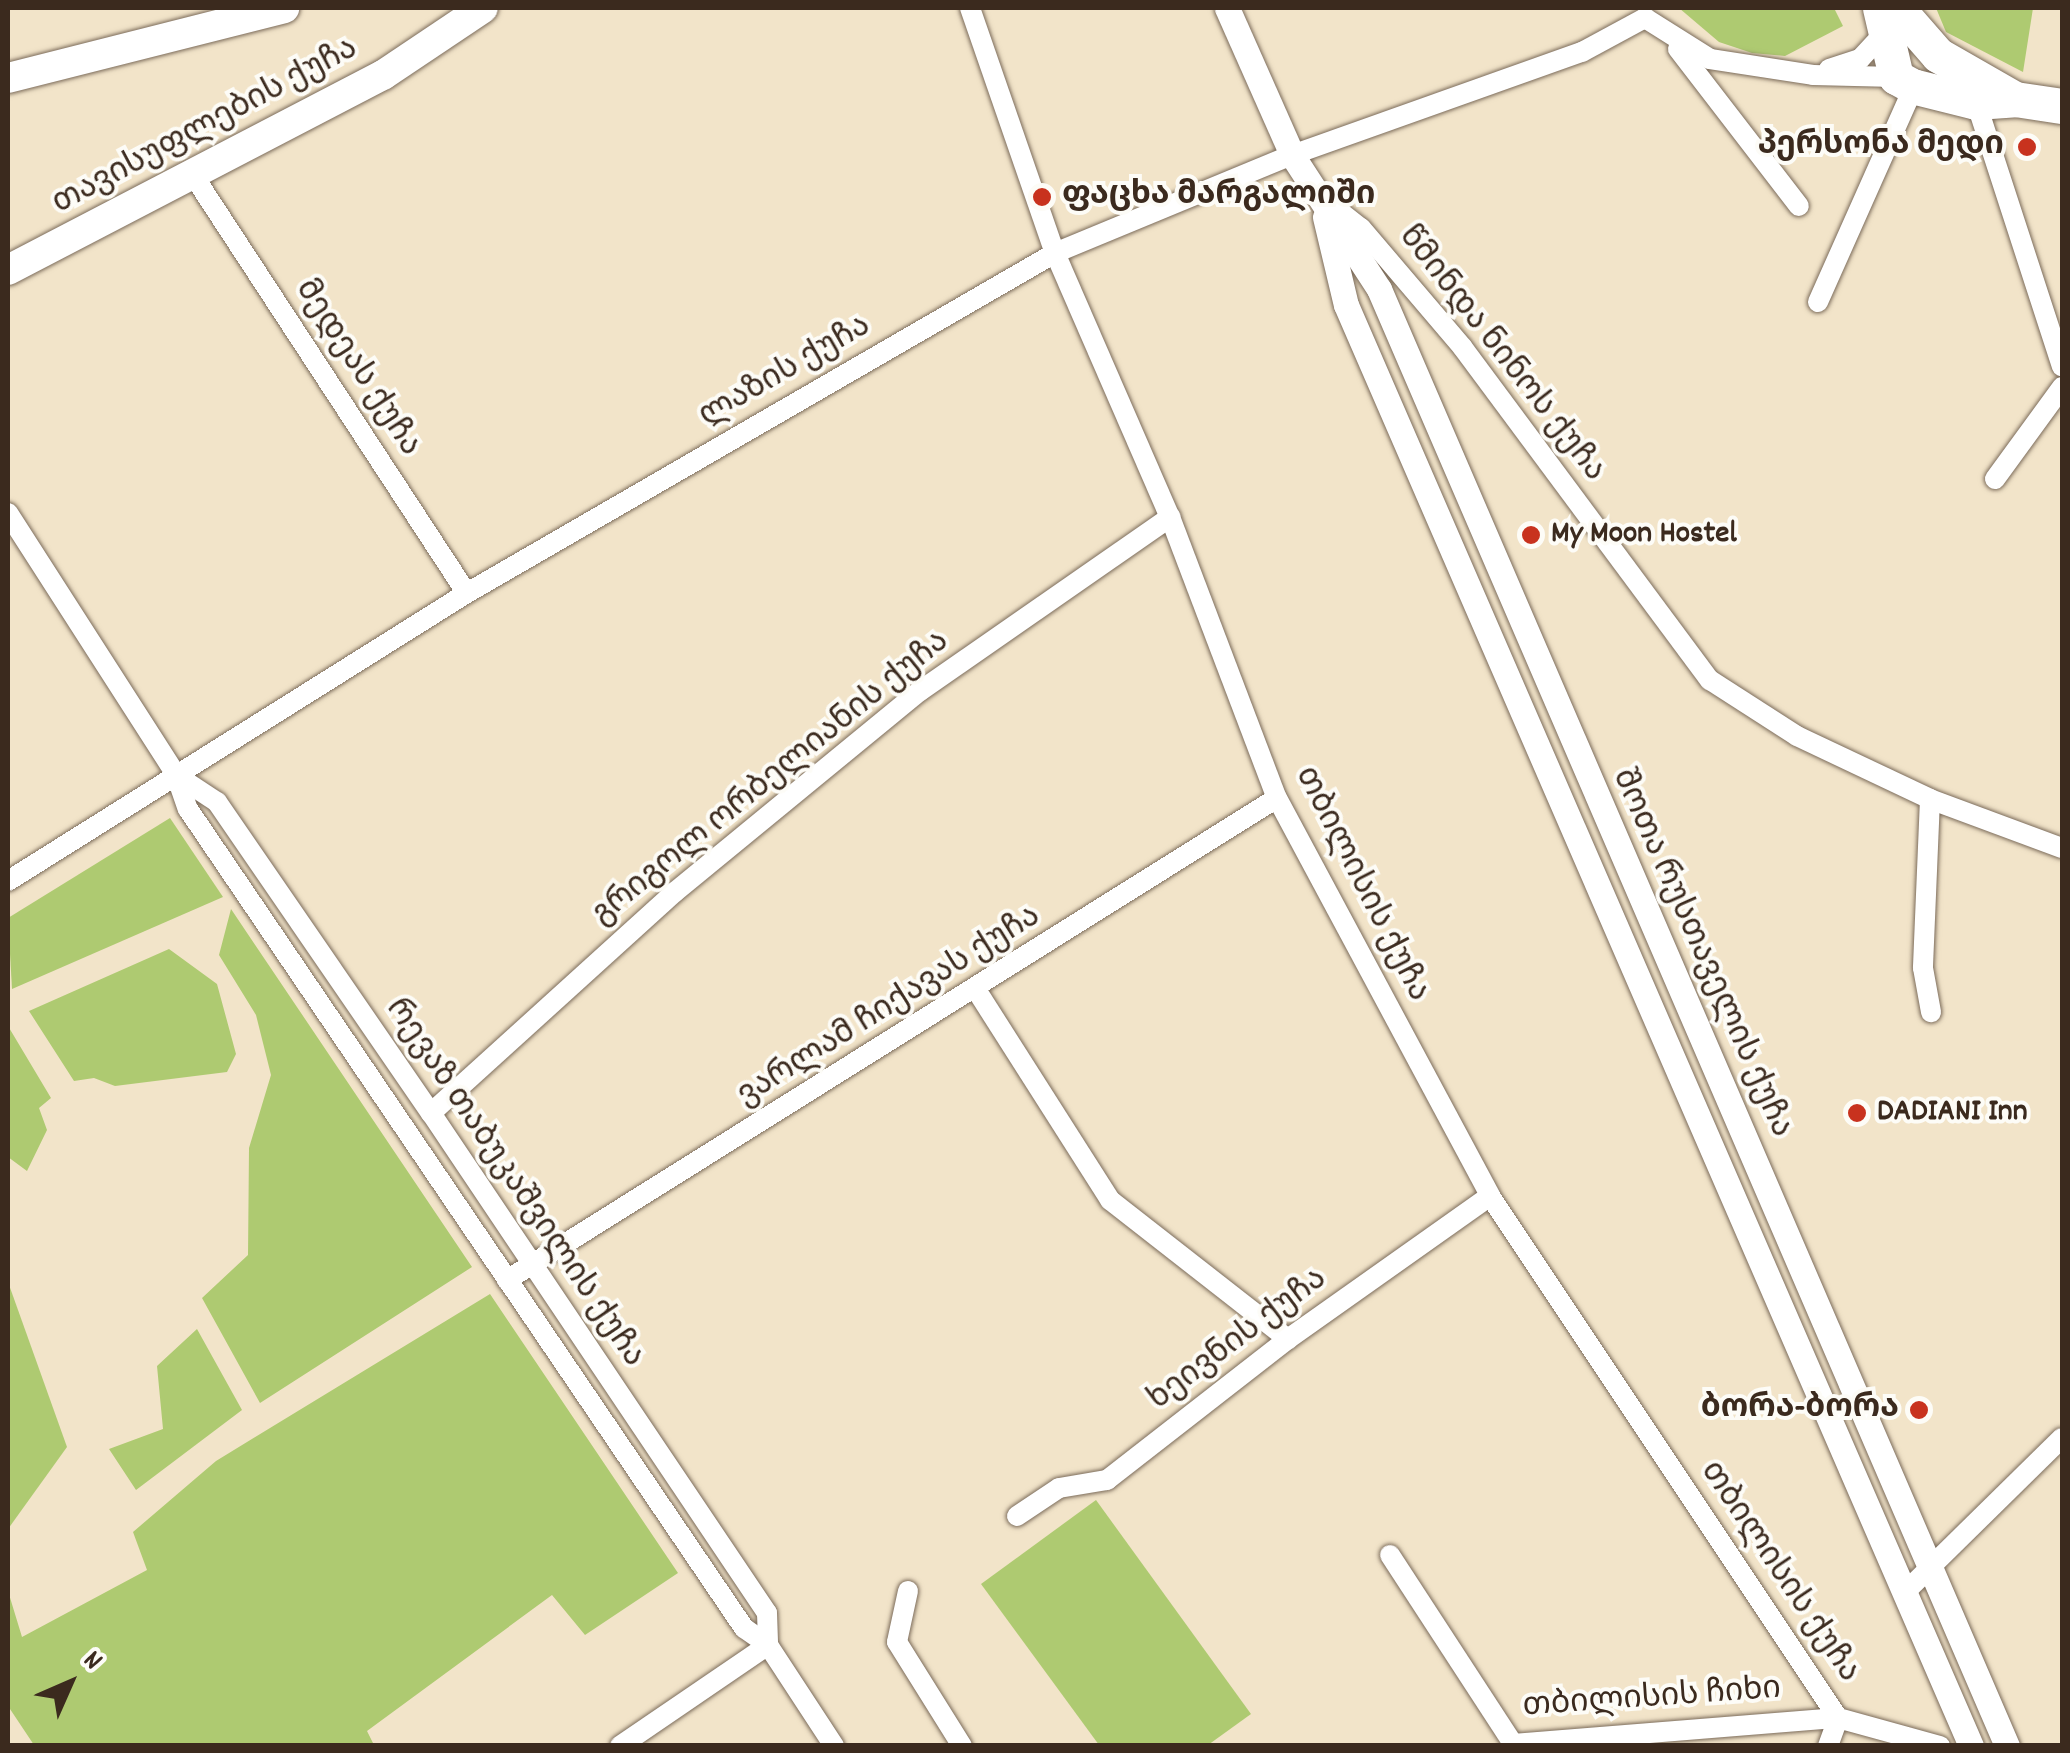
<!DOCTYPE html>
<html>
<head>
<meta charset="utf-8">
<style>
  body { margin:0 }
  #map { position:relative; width:2070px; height:1753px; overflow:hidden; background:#f2e4c9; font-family:Dekko,"Noto Sans Georgian",sans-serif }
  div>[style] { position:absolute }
  .green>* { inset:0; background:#aeca71 }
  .roads { filter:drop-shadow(0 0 2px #7b6b5a) drop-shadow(0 0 2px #7b6b5a) }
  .minor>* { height:20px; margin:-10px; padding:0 10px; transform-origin:10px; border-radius:10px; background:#fff }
  .tertiary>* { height:25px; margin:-12.5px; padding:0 12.5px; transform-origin:12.5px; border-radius:12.5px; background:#fff }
  .secondary>* { height:30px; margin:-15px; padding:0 15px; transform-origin:15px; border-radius:15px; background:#fff }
  .trunk>* { height:35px; margin:-17.5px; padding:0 17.5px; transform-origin:17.5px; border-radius:17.5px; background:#fff }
  .dots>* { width:28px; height:28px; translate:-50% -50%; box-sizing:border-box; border:5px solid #fdfcf7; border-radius:50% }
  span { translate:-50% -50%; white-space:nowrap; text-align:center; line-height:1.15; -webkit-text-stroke:8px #fdfcf7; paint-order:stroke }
  .street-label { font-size:32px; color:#3b2a1e }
  .poi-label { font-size:32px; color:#3b2a1e; font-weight:700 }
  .right { translate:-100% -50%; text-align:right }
  .left { translate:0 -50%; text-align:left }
  .frame { position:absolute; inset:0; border:10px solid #3b2a1e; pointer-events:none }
  .north { position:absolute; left:20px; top:1633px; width:100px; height:100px; -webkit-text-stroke:8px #fdfcf7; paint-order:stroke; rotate:45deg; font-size:28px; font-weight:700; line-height:40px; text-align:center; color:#3b2a1e }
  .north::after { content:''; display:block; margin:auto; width:35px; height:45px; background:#3b2a1e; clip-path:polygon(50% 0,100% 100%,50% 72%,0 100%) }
</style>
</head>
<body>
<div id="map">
  <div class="green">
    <div style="clip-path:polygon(1679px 8px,1834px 8px,1843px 26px,1785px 56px,1752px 53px,1719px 42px)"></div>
    <div style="clip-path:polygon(1936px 8px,2033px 8px,2023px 72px,1946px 32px)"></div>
    <div style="clip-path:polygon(170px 818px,223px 897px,12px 989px,8px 918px)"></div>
    <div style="clip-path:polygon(231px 909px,472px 1267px,260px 1403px,202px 1298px,248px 1255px,249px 1148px,271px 1075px,256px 1015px,219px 955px)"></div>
    <div style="clip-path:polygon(169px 949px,217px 984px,236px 1054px,227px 1072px,115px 1086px,94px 1078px,74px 1081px,29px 1011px)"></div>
    <div style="clip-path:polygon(8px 1026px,51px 1098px,39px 1108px,47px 1130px,27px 1171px,8px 1157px)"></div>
    <div style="clip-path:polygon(8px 1282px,67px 1447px,8px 1529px)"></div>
    <div style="clip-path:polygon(490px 1294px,678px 1573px,585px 1635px,552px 1595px,367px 1731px,374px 1745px,34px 1745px,8px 1706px,8px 1591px,22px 1637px,147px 1570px,133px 1532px,216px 1461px)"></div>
    <div style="clip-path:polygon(197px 1329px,242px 1410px,136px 1490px,109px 1449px,163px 1429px,157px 1366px)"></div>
    <div style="clip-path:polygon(1096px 1500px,1251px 1714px,1208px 1745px,1099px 1745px,981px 1584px)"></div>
  </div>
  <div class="roads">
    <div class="minor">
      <div style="left:970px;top:8px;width:259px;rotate:70.9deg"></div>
      <div style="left:1055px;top:253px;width:288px;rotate:66.5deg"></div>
      <div style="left:1170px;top:517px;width:301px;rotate:69.2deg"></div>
      <div style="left:1277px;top:798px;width:451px;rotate:61.8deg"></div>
      <div style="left:1490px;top:1196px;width:627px;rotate:56.31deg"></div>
      <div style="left:1645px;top:18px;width:77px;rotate:32.2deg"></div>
      <div style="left:1710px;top:59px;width:104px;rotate:8.8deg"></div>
      <div style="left:1813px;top:75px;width:83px;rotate:1.4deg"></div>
      <div style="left:1678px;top:49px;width:198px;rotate:52.4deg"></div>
      <div style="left:1829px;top:69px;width:33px;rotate:-18deg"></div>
      <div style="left:1860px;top:59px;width:33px;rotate:-47deg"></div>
      <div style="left:1976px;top:102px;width:278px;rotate:72deg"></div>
      <div style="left:195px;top:178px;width:496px;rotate:56.8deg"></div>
      <div style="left:1330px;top:204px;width:39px;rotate:38deg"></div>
      <div style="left:1361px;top:228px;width:157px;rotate:49.6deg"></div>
      <div style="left:1463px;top:348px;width:414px;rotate:53.4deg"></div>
      <div style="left:1710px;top:680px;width:103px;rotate:32.8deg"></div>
      <div style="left:1797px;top:736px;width:147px;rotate:25.3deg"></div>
      <div style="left:1930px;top:799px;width:141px;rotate:20.4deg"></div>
      <div style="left:1818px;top:302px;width:243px;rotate:-66deg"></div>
      <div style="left:1995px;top:479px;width:114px;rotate:-53.9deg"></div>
      <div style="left:8px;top:513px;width:311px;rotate:57.3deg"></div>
      <div style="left:176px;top:775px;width:36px;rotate:71deg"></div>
      <div style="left:188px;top:809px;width:990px;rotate:55.83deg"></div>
      <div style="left:744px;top:1628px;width:29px;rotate:35deg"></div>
      <div style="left:768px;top:1645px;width:121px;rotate:56.8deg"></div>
      <div style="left:176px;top:775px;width:49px;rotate:33.4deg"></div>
      <div style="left:217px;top:802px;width:378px;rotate:55.5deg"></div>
      <div style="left:431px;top:1113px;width:602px;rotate:56.1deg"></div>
      <div style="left:767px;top:1613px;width:32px;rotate:88deg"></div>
      <div style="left:1930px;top:799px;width:169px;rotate:92.4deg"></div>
      <div style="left:1923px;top:968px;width:45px;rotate:79.7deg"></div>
      <div style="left:8px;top:881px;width:542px;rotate:-32.11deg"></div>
      <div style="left:467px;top:593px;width:679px;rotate:-30.04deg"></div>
      <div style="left:1055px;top:253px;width:256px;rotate:-22.5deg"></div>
      <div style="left:1292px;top:155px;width:308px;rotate:-19.6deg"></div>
      <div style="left:1582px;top:52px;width:72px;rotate:-28.4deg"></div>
      <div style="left:977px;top:991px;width:248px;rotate:57.5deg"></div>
      <div style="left:1110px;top:1200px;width:226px;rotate:38deg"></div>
      <div style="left:431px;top:1113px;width:329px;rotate:-42.2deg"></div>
      <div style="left:675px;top:892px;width:317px;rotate:-39.4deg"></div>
      <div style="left:920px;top:691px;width:305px;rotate:-34.8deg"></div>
      <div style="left:507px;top:1280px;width:908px;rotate:-32.05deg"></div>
      <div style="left:1017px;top:1516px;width:50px;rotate:-33.7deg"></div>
      <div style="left:1059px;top:1488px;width:49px;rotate:-9.5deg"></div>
      <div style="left:1107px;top:1480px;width:229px;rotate:-37.9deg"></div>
      <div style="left:1288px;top:1339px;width:247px;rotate:-35.3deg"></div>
      <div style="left:1390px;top:1555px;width:225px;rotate:56.9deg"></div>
      <div style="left:1513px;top:1744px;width:326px;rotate:-4.6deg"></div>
      <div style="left:1838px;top:1718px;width:106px;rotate:15.4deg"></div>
      <div style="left:908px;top:1591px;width:52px;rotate:102.2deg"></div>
      <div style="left:897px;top:1642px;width:123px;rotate:58deg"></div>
      <div style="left:1904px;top:1593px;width:221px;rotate:-44.5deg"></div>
      <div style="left:620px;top:1746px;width:179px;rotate:-34.3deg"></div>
      <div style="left:1828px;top:1746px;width:30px;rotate:-70deg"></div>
    </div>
    <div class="tertiary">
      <div style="left:1227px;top:8px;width:161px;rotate:66.1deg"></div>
      <div style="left:1292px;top:155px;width:160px;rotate:57deg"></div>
      <div style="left:1379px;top:289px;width:1587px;rotate:66.68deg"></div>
      <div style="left:1325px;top:217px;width:90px;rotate:76.6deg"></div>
      <div style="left:1346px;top:305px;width:1571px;rotate:66.55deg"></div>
    </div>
    <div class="secondary">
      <div style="left:8px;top:78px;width:285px;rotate:-14.2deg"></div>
      <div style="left:8px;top:270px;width:423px;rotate:-27.5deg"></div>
      <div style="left:383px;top:75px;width:120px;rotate:-33.8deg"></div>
    </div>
    <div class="trunk">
      <div style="left:1880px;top:8px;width:71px;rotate:76.9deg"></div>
      <div style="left:1896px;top:77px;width:18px;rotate:29deg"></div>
      <div style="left:1912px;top:86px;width:66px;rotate:14deg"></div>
      <div style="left:1976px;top:102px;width:39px;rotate:-4deg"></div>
      <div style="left:2015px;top:99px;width:48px;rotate:8.5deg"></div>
      <div style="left:1897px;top:8px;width:62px;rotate:48.9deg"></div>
      <div style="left:1938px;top:55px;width:86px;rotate:29.8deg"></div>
    </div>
  </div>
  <div class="dots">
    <div style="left:2027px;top:147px;background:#c8321e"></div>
    <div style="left:1042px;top:197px;background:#c8321e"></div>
    <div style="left:1531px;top:535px;background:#c8321e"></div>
    <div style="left:1857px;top:1113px;background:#c8321e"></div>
    <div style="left:1919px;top:1410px;background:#c8321e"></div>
  </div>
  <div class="street-label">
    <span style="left:206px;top:128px;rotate:-28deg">თავისუფლების ქუჩა</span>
    <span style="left:1500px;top:355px;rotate:52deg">წმინდა ნინოს ქუჩა</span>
    <span style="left:356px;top:369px;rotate:57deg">მედეას ქუჩა</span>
    <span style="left:786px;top:373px;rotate:-30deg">ლაზის ქუჩა</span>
    <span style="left:772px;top:780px;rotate:-39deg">გრიგოლ ორბელიანის ქუჩა</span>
    <span style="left:1360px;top:885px;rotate:63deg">თბილისის ქუჩა</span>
    <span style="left:1700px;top:954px;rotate:66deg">შოთა რუსთაველის ქუჩა</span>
    <span style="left:890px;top:1008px;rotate:-32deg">ვარლამ ჩიქავას ქუჩა</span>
    <span style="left:513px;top:1184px;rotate:56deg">რევაზ თაბუკაშვილის ქუჩა</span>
    <span style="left:1239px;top:1341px;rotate:-37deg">ხეივნის ქუჩა</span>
    <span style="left:1778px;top:1573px;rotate:56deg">თბილისის ქუჩა</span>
    <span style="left:1652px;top:1700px;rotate:-4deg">თბილისის ჩიხი</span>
  </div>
  <div class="poi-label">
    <span class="right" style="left:2004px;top:147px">პერსონა მედი</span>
    <span class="left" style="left:1062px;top:197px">ფაცხა მარგალიში</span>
    <span class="left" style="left:1551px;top:535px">My Moon Hostel</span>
    <span class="left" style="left:1877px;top:1113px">DADIANI Inn</span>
    <span class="right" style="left:1899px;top:1410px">ბორა-ბორა</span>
  </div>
  <div class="frame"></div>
  <div class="north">N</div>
</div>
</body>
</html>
